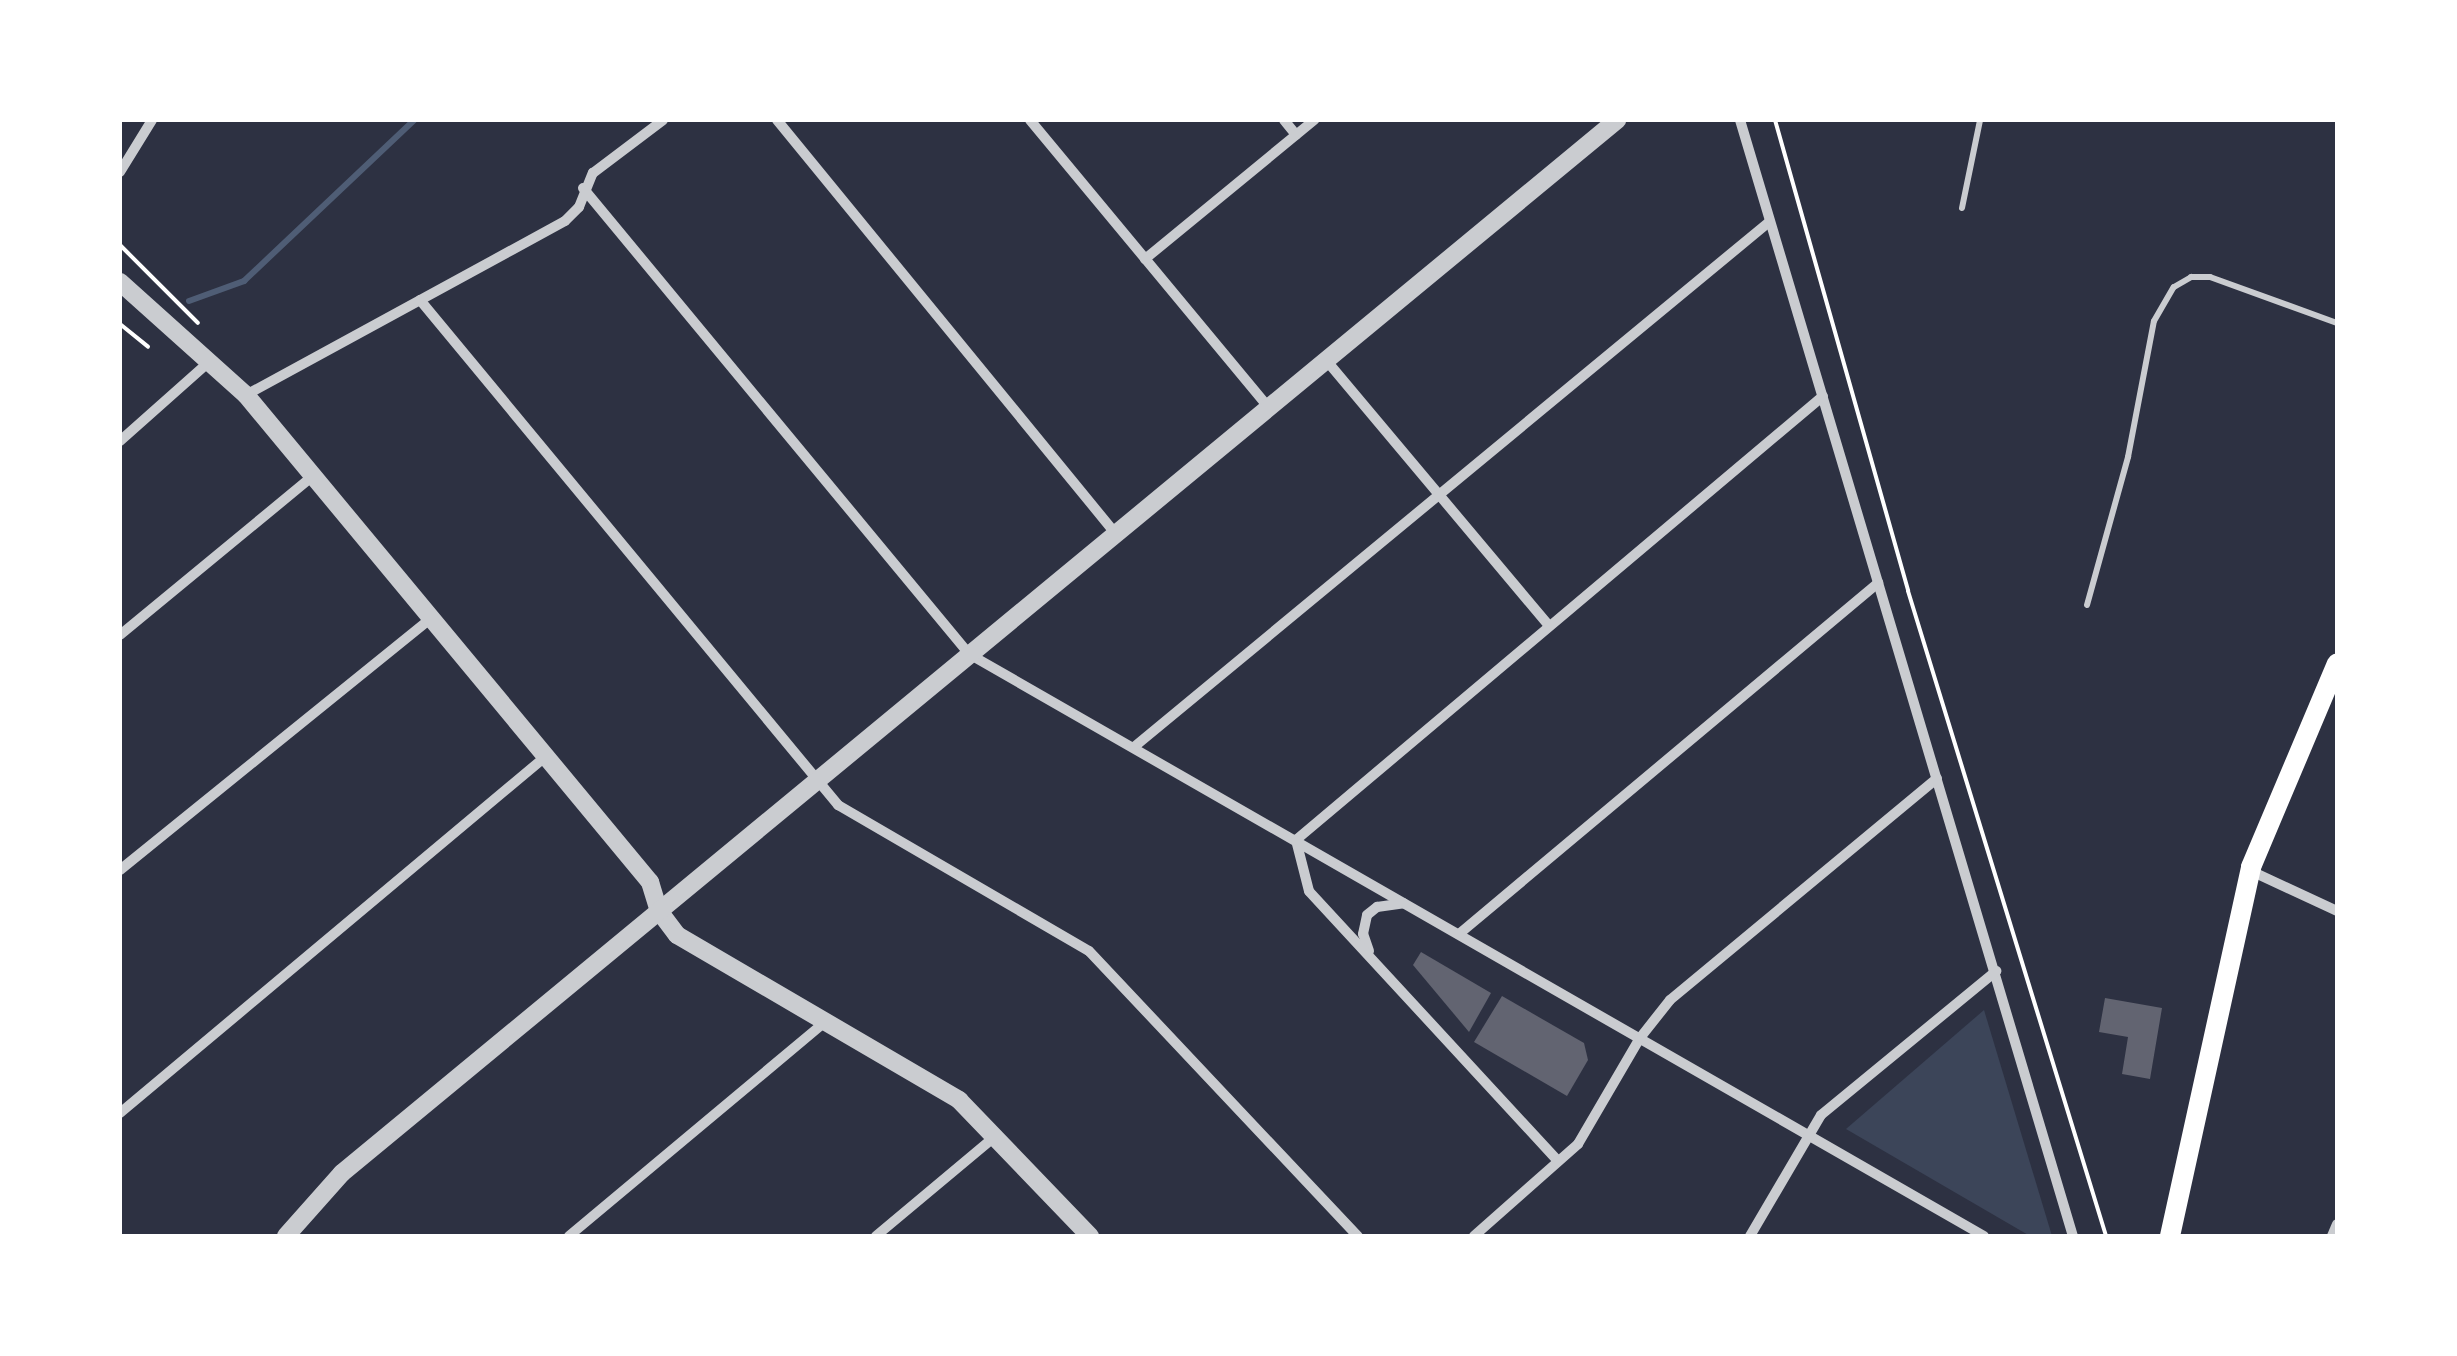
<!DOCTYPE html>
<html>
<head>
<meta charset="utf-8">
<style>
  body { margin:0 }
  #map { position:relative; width:2457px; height:1356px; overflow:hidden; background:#2d3142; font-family:"Titillium Web",sans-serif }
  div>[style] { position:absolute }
  .green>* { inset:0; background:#3c4559 }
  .stream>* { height:6px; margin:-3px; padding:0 3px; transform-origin:3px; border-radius:3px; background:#4f5d75 }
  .building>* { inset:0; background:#626471 }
  .path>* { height:4px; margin:-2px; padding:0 2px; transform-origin:2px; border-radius:2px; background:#fff }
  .service>* { height:6px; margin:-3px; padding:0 3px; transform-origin:3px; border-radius:3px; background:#caccd0 }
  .minor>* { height:10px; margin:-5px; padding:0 5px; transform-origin:5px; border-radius:5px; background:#caccd0 }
  .tertiary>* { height:18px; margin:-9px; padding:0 9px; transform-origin:9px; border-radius:9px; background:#caccd0 }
  .secondary>* { height:20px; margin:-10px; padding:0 10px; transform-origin:10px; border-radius:10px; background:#fff }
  span { translate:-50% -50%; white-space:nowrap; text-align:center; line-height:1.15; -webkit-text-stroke:8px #fff; paint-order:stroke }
  .frame { position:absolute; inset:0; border:122px solid #fff; pointer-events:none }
</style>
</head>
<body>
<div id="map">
  <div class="green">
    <div style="clip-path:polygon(1984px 1010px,2052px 1236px,2030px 1236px,1846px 1129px)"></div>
  </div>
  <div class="stream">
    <div style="left:189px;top:301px;width:59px;rotate:-20deg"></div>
    <div style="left:244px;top:281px;width:234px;rotate:-43.4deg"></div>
  </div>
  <div class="building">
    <div style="clip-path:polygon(1421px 952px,1491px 993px,1469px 1032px,1413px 965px)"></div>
    <div style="clip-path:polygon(1502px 996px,1584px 1043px,1588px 1060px,1567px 1096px,1474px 1042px)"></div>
    <div style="clip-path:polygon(2105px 998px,2162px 1008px,2150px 1079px,2122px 1074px,2128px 1037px,2099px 1032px)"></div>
  </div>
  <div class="path">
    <div style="left:1775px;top:120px;width:489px;rotate:74.2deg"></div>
    <div style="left:1908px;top:591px;width:675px;rotate:72.93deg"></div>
    <div style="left:120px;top:245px;width:110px;rotate:45deg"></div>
    <div style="left:120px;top:324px;width:36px;rotate:39deg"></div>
  </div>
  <div class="service">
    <div style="left:1962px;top:208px;width:90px;rotate:-78.4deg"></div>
    <div style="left:2087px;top:605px;width:154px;rotate:-74.5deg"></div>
    <div style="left:2128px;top:457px;width:138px;rotate:-79.2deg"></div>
    <div style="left:2154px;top:321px;width:39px;rotate:-60deg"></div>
    <div style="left:2174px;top:287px;width:20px;rotate:-30deg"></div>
    <div style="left:2191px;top:277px;width:19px"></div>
    <div style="left:2210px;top:277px;width:135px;rotate:19.9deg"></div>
  </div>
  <div class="minor">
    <div style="left:777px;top:120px;width:534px;rotate:50.7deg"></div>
    <div style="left:1030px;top:120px;width:373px;rotate:50.3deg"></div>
    <div style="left:1284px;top:120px;width:19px;rotate:51deg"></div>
    <div style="left:1740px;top:120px;width:1165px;rotate:73.39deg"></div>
    <div style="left:120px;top:172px;width:61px;rotate:-58.4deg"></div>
    <div style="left:583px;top:188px;width:605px;rotate:50.36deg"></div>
    <div style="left:969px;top:654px;width:1170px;rotate:29.83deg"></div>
    <div style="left:1145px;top:259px;width:219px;rotate:-39.4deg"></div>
    <div style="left:420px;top:300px;width:656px;rotate:50.38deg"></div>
    <div style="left:838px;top:805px;width:290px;rotate:30.2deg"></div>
    <div style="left:1089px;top:951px;width:392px;rotate:46.7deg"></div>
    <div style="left:1326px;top:360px;width:347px;rotate:50deg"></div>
    <div style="left:246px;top:395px;width:363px;rotate:-28.6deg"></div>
    <div style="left:565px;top:221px;width:20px;rotate:-45deg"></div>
    <div style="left:579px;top:207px;width:37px;rotate:-68deg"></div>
    <div style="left:593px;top:173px;width:88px;rotate:-37.1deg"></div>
    <div style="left:120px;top:441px;width:120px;rotate:-41.6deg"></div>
    <div style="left:120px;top:635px;width:250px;rotate:-39.5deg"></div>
    <div style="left:1134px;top:747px;width:824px;rotate:-39.58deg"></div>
    <div style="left:120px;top:870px;width:400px;rotate:-39deg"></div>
    <div style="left:2251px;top:871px;width:95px;rotate:24.9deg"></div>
    <div style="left:1459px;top:934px;width:547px;rotate:-39.95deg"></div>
    <div style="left:1369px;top:951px;width:18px;rotate:-109deg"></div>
    <div style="left:1363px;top:934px;width:19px;rotate:-78deg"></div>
    <div style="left:1367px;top:915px;width:13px;rotate:-39deg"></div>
    <div style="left:1377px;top:907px;width:27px;rotate:-8deg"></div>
    <div style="left:120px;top:1113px;width:554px;rotate:-39.95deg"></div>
    <div style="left:1558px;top:1161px;width:367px;rotate:-132.7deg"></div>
    <div style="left:1309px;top:891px;width:53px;rotate:-104.3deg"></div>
    <div style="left:1296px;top:840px;width:689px;rotate:-40.11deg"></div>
    <div style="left:569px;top:1236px;width:334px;rotate:-39.9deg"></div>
    <div style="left:876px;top:1236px;width:158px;rotate:-39.9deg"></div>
    <div style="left:1474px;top:1236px;width:139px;rotate:-41.5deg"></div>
    <div style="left:1578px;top:1144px;width:123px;rotate:-59.7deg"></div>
    <div style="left:1640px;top:1038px;width:48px;rotate:-51.7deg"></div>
    <div style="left:1670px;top:1000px;width:347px;rotate:-39.7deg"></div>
    <div style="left:1750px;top:1236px;width:140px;rotate:-59.6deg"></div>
    <div style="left:1821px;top:1115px;width:227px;rotate:-39.4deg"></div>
    <div style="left:2332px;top:1236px;width:13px;rotate:-67deg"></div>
  </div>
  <div class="tertiary">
    <div style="left:120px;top:282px;width:169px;rotate:41.9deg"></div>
    <div style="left:246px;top:395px;width:633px;rotate:50.32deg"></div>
    <div style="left:650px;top:882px;width:30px;rotate:73deg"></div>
    <div style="left:659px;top:911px;width:30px;rotate:53deg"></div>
    <div style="left:677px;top:935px;width:327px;rotate:30.3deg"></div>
    <div style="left:959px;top:1100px;width:189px;rotate:46.1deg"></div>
    <div style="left:286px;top:1236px;width:84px;rotate:-48.4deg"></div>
    <div style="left:342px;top:1173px;width:1654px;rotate:-39.55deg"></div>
  </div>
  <div class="secondary">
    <div style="left:2170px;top:1236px;width:378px;rotate:-77.6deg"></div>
    <div style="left:2251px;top:867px;width:221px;rotate:-67.1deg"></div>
  </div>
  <div class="frame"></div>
</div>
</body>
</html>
